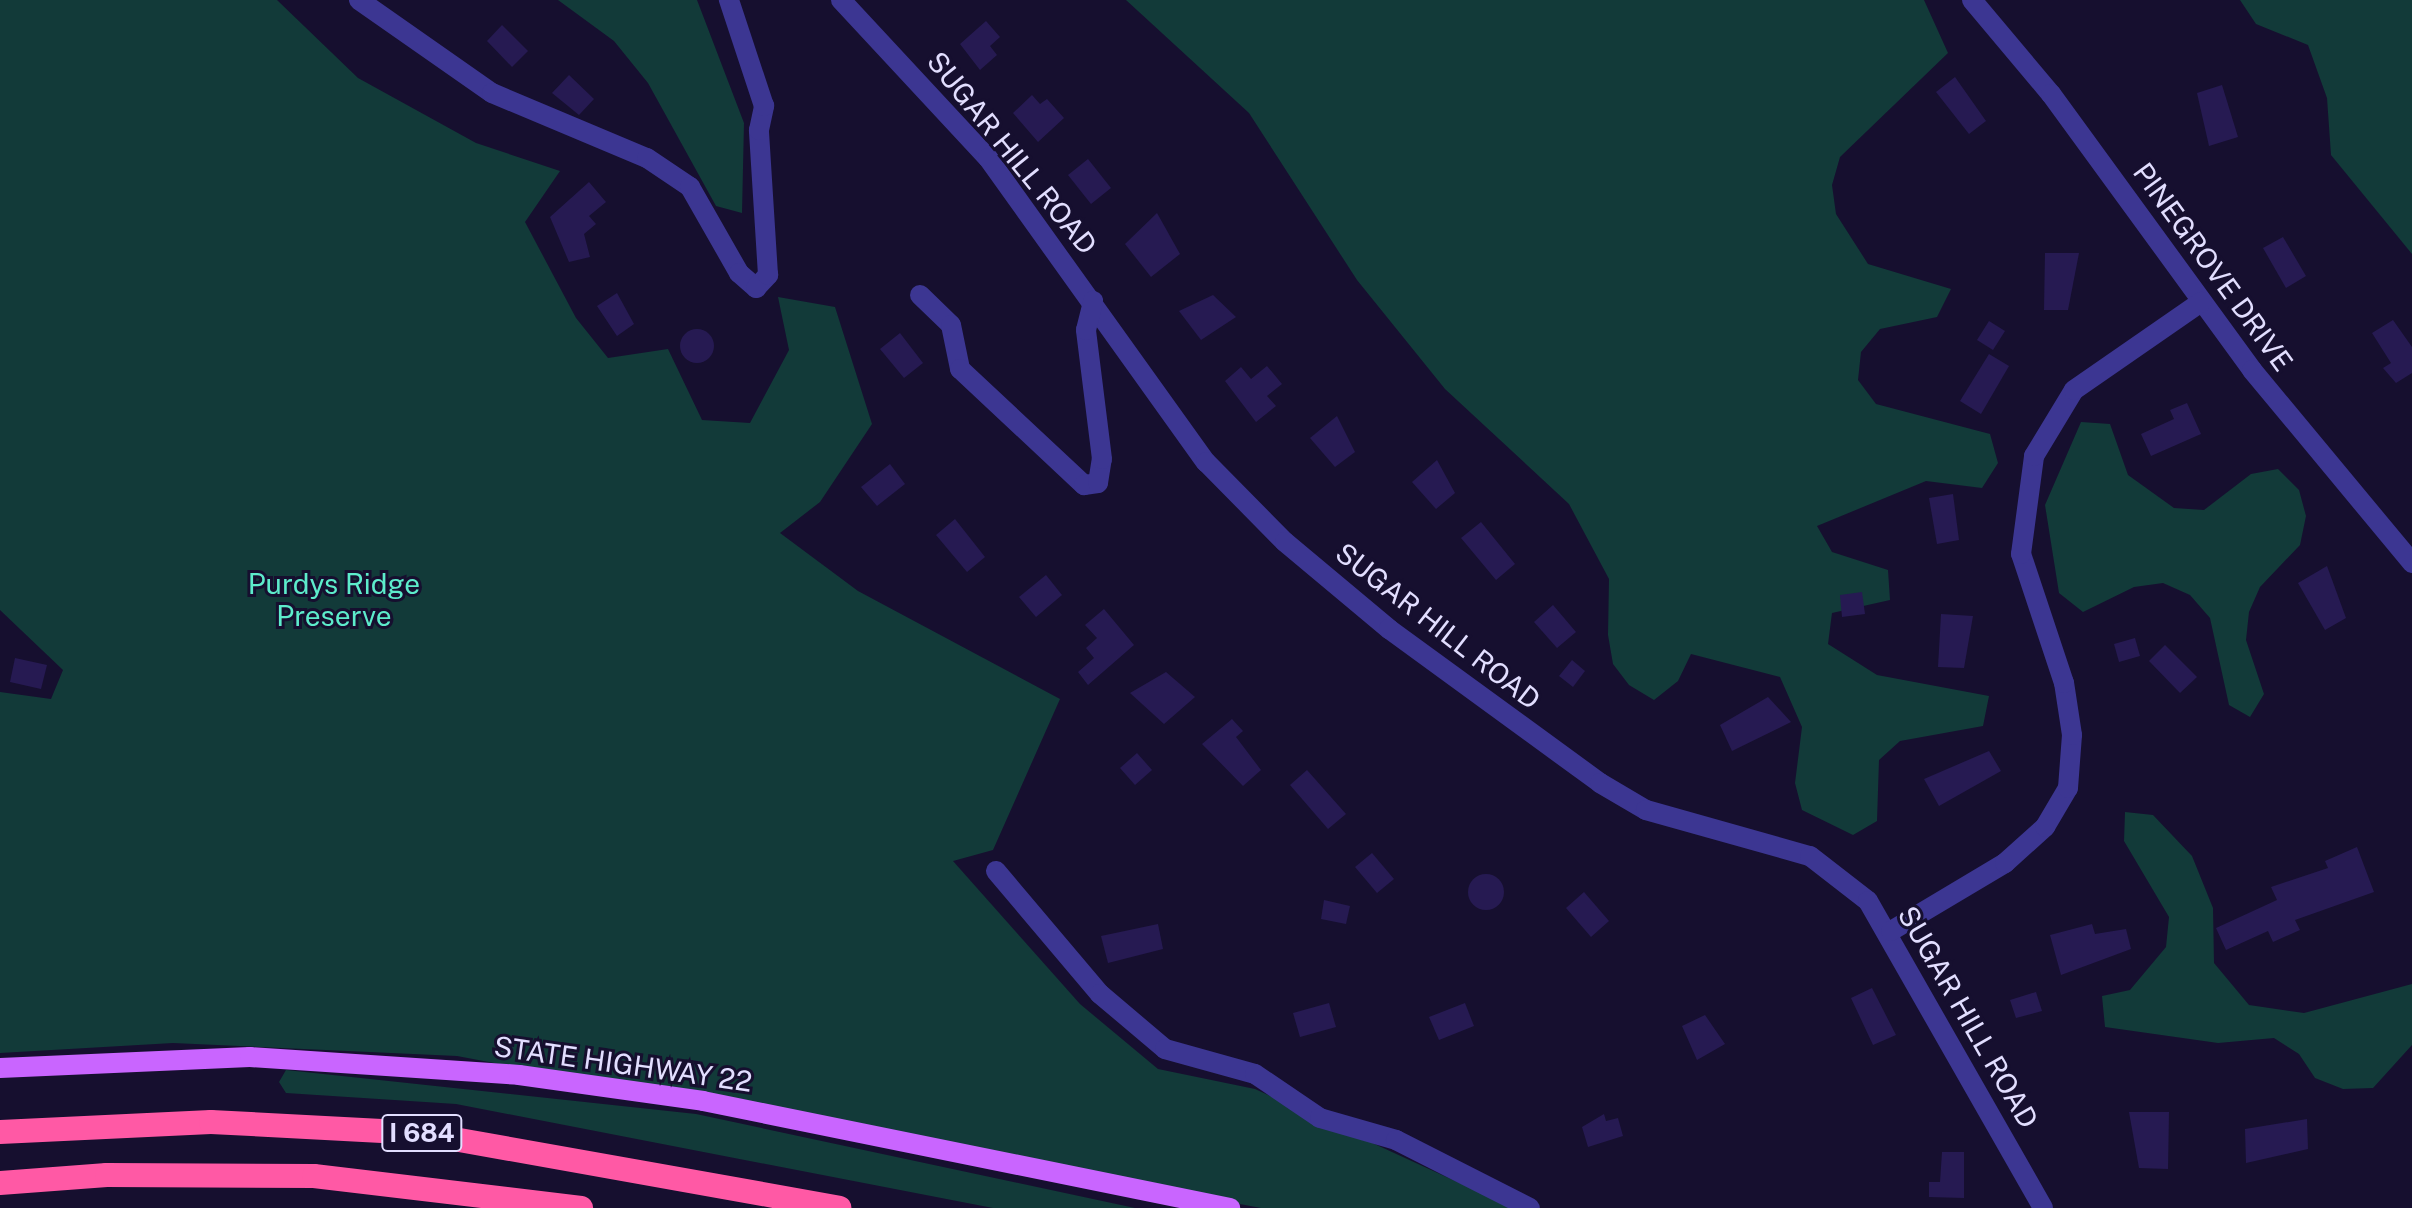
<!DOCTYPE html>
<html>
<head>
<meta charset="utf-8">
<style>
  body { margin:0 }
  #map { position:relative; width:2412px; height:1208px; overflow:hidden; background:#160f2f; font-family:"Public Sans",sans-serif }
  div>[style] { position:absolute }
  .green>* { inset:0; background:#123a39 }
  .building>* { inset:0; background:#261a52 }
  .round { border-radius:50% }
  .minor>* { height:20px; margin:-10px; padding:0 10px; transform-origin:10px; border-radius:10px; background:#3c3692 }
  .major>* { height:20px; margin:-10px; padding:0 10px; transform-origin:10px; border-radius:10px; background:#c965ff }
  .highway>* { height:24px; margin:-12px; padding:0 12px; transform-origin:12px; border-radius:12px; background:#ff59a5 }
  span { translate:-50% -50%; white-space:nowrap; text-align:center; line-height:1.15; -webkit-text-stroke:6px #160f2f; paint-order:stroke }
  .shield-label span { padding:2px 6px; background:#160f2f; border:2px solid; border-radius:6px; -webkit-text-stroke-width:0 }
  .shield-label { font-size:26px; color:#e2deff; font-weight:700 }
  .street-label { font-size:28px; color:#e2deff }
  .park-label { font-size:28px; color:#5deccb }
</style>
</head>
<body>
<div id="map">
  <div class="green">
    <div style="clip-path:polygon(0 0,277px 0,358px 78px,476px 143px,560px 171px,525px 222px,576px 318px,608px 358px,668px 349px,702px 420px,750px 423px,789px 350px,778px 297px,835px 307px,872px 424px,820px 502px,780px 533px,858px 591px,1060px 699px,993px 850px,953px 861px,1080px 1004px,1158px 1069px,1255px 1089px,1514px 1208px,1261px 1208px,457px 1056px,173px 1043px,0 1053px,0 692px,51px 699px,63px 670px,0 610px)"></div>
    <div style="clip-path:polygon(558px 0,697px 0,744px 123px,742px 213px,716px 206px,648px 83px,614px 41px)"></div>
    <div style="clip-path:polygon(1126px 0,1924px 0,1948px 53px,1840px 157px,1832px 185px,1836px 214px,1868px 264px,1951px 289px,1937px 317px,1880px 329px,1861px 352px,1858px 380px,1876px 404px,1990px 434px,1998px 463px,1982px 488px,1926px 481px,1817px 526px,1832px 552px,1888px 570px,1890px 600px,1832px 613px,1828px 644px,1877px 675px,1989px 696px,1983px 726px,1900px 741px,1879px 760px,1877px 821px,1853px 835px,1802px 810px,1795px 783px,1802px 727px,1780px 677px,1691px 654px,1678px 681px,1654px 700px,1629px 685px,1613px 664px,1608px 635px,1609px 579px,1569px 504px,1445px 389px,1357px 280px,1249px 113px)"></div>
    <div style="clip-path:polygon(2240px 0,2412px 0,2412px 254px,2331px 155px,2327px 98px,2308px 45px,2256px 24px)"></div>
    <div style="clip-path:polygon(2081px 422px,2110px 424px,2128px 475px,2174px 508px,2204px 510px,2251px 474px,2278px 469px,2299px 490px,2306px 516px,2300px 545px,2260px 587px,2249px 612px,2246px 640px,2264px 694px,2250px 717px,2229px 705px,2210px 618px,2190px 595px,2163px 583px,2134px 587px,2083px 612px,2059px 593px,2045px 505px)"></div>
    <div style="clip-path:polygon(2125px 812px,2153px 815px,2192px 856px,2213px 908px,2214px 963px,2249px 1005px,2304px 1013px,2412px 984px,2412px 1045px,2373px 1088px,2343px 1089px,2315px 1078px,2299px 1054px,2274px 1038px,2218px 1043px,2105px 1027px,2102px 996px,2130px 990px,2166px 947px,2169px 917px,2124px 841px)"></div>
    <div style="clip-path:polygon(286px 1070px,696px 1114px,1135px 1208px,993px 1208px,456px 1104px,286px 1093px,279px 1082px)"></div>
  </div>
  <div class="building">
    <div style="clip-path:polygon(986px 21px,1000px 37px,990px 46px,997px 55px,980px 70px,960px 44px)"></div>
    <div style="clip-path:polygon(502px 25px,528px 51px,512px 67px,487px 41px)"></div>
    <div style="clip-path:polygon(569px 75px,594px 99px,579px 115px,552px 93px)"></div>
    <div style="clip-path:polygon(1955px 77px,1986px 121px,1969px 134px,1936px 92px)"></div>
    <div style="clip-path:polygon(2222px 85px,2238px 137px,2209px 146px,2197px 93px)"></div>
    <div style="clip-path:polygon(1032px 95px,1040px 104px,1047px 99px,1064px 118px,1038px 142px,1013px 113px)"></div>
    <div style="clip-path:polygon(1088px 159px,1111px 188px,1091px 204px,1068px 175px)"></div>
    <div style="clip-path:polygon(589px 182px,606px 202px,589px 216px,596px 224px,584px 234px,590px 257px,569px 262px,550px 217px)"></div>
    <div style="clip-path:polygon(1157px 213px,1180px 254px,1151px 277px,1125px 244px)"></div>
    <div style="clip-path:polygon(2283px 237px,2306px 276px,2286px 288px,2263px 248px)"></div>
    <div style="clip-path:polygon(2045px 253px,2079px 253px,2068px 310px,2044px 310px)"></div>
    <div style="clip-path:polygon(617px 293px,634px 324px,617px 336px,597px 306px)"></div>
    <div style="clip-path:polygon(1213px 295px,1236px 317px,1201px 340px,1179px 311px)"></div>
    <div style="clip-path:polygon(2393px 320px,2412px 347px,2412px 373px,2396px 383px,2383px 368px,2391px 363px,2372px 333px)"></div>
    <div style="clip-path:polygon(1989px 321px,2005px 331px,1993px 350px,1977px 340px)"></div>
    <div class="round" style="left:680px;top:329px;width:34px;height:34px"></div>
    <div style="clip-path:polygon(900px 333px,923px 363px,904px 378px,880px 349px)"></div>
    <div style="clip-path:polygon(1989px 354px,2009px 366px,1981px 414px,1960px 401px)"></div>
    <div style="clip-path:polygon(1267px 366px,1282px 384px,1267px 396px,1276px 406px,1256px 422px,1225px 381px,1241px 367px,1251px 379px)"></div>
    <div style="clip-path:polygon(2187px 403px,2201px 434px,2151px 456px,2141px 434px,2174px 419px,2170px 410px)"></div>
    <div style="clip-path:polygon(1337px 416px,1355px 452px,1335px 467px,1310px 438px)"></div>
    <div style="clip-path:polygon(1437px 460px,1455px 493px,1436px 509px,1412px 482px)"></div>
    <div style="clip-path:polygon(890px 464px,905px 484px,877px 506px,861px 487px)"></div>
    <div style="clip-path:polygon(1953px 494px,1959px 540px,1937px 544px,1929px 498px)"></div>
    <div style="clip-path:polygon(955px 519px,985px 557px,967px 572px,936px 535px)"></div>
    <div style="clip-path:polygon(1481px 522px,1515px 564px,1496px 580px,1461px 538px)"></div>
    <div style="clip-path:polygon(2327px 566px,2346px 618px,2325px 630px,2298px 583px)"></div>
    <div style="clip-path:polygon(1046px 575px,1062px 595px,1036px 617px,1019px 597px)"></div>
    <div style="clip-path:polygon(1862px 592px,1865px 614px,1842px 617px,1840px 595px)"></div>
    <div style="clip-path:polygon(1553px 605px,1576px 632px,1557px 648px,1534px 622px)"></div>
    <div style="clip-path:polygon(1104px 609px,1134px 645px,1088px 685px,1078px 672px,1094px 658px,1086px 648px,1097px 638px,1085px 625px)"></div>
    <div style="clip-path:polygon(1941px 614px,1973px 616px,1964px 668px,1938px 667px)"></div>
    <div style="clip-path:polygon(2135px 638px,2140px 656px,2119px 662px,2114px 644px)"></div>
    <div style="clip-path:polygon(2165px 645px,2197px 677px,2180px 693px,2149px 661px)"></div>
    <div style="clip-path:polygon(15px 658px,47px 665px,41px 689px,10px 682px)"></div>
    <div style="clip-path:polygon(1572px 660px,1585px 671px,1573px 687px,1559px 676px)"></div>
    <div style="clip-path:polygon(1166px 672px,1195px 697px,1164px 724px,1130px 693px)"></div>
    <div style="clip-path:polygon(1768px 697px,1791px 722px,1732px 751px,1720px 725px)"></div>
    <div style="clip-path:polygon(1232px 719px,1243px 731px,1236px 737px,1261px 770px,1243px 786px,1202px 744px)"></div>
    <div style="clip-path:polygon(1989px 751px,2001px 771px,1939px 806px,1924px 779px)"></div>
    <div style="clip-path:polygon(1137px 753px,1152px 770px,1135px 785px,1120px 768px)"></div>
    <div style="clip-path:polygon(1307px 770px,1346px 814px,1328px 829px,1290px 785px)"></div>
    <div style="clip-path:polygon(2357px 847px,2374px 892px,2295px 920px,2300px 930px,2273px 942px,2268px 931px,2226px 950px,2216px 928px,2277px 900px,2271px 887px,2328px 868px,2325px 861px)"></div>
    <div style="clip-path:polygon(1372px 853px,1394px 879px,1377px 893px,1355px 867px)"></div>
    <div class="round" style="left:1468px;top:874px;width:36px;height:36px"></div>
    <div style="clip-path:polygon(1584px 892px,1609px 921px,1591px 937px,1566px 908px)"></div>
    <div style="clip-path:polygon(1324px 900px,1350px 906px,1346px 924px,1321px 919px)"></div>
    <div style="clip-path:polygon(1158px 924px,1163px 949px,1108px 963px,1101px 936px)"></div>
    <div style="clip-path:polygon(2092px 924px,2095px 934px,2126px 929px,2131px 949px,2061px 975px,2050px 935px)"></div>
    <div style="clip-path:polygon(1872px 988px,1896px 1035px,1873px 1045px,1851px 998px)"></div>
    <div style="clip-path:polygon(2036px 992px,2042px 1011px,2016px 1018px,2010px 1000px)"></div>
    <div style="clip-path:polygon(1329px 1003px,1336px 1027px,1300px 1037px,1293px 1013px)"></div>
    <div style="clip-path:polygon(1465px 1003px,1474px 1026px,1439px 1040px,1429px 1017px)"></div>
    <div style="clip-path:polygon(1705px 1015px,1725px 1044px,1697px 1060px,1682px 1026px)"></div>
    <div style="clip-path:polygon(2129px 1112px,2169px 1112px,2168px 1169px,2139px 1168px)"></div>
    <div style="clip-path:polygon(1604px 1114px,1606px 1121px,1618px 1118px,1623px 1136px,1588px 1147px,1582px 1127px)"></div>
    <div style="clip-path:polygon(2307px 1119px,2308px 1149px,2246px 1163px,2245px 1129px)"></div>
    <div style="clip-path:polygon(1942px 1152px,1964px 1152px,1964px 1198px,1929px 1197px,1929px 1182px,1940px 1182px)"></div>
  </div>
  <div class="minor">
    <div style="left:359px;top:0;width:162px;rotate:35deg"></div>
    <div style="left:492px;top:93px;width:168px;rotate:22.8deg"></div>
    <div style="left:647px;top:158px;width:52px;rotate:34deg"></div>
    <div style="left:690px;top:187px;width:99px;rotate:60.3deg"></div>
    <div style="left:739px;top:273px;width:23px;rotate:41deg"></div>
    <div style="left:756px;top:288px;width:18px;rotate:-47deg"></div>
    <div style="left:768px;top:275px;width:145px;rotate:-93.6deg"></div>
    <div style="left:759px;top:130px;width:25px;rotate:-78deg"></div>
    <div style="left:764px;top:106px;width:112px;rotate:-108.3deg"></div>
    <div style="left:841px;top:0;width:216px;rotate:47.1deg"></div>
    <div style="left:988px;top:158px;width:374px;rotate:54.4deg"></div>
    <div style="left:1206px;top:462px;width:112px;rotate:45.4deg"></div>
    <div style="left:1285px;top:542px;width:136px;rotate:39.9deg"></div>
    <div style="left:1389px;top:629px;width:261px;rotate:36.1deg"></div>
    <div style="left:1600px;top:783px;width:53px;rotate:30.4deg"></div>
    <div style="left:1646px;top:810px;width:170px;rotate:15.7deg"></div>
    <div style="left:1810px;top:856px;width:73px;rotate:37.8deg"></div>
    <div style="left:1868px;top:901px;width:353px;rotate:60.3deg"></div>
    <div style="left:1972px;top:0;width:123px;rotate:50deg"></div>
    <div style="left:2051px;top:94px;width:341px;rotate:53.9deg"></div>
    <div style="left:2252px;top:370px;width:251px;rotate:50.3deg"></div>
    <div style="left:920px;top:295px;width:43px;rotate:44.1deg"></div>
    <div style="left:951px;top:325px;width:45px;rotate:78.4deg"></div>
    <div style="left:960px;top:369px;width:170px;rotate:43.1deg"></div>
    <div style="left:1084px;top:485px;width:14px;rotate:-8deg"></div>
    <div style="left:1098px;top:483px;width:24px;rotate:-81deg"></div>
    <div style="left:1102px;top:459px;width:130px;rotate:-97.1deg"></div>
    <div style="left:1086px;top:330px;width:30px;rotate:-76deg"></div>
    <div style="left:996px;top:871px;width:161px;rotate:49.8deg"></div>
    <div style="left:1100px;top:994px;width:85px;rotate:40.2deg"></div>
    <div style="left:1165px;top:1049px;width:93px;rotate:15.5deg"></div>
    <div style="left:1255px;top:1074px;width:78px;rotate:34.1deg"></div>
    <div style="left:1320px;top:1118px;width:79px;rotate:16.1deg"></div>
    <div style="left:1396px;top:1140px;width:150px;rotate:26.9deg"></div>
    <div style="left:1891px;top:931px;width:133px;rotate:-30.8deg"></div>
    <div style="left:2005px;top:863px;width:54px;rotate:-42deg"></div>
    <div style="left:2045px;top:827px;width:45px;rotate:-59.5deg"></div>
    <div style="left:2068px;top:788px;width:53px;rotate:-85.7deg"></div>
    <div style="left:2072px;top:735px;width:53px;rotate:-98.7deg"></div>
    <div style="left:2064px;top:683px;width:136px;rotate:-108.4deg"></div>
    <div style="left:2021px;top:554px;width:99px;rotate:-82.4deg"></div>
    <div style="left:2034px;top:456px;width:77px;rotate:-58.8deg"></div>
    <div style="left:2074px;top:390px;width:155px;rotate:-34.7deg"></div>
  </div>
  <div class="major">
    <div style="left:0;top:1068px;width:250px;rotate:-2.5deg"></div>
    <div style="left:250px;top:1057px;width:270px;rotate:3.8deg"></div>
    <div style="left:519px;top:1075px;width:186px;rotate:8deg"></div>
    <div style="left:703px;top:1101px;width:538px;rotate:11.48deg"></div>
  </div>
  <div class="highway">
    <div style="left:0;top:1132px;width:211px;rotate:-2.7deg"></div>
    <div style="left:211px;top:1122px;width:209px;rotate:3deg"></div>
    <div style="left:420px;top:1133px;width:426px;rotate:10.1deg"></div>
    <div style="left:0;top:1183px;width:107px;rotate:-4.3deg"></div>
    <div style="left:107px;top:1175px;width:207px;rotate:0.3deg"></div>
    <div style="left:314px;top:1176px;width:269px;rotate:6.8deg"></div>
  </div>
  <div class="shield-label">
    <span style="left:422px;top:1133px">I 684</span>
  </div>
  <div class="street-label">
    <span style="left:1012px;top:153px;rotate:51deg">SUGAR HILL ROAD</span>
    <span style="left:2213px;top:267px;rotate:54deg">PINEGROVE DRIVE</span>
    <span style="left:1438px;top:626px;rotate:38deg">SUGAR HILL ROAD</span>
    <span style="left:1968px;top:1017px;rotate:60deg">SUGAR HILL ROAD</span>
    <span style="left:623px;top:1064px;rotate:8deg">STATE HIGHWAY 22</span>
  </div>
  <div class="park-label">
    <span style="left:334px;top:600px">Purdys Ridge<br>Preserve</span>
  </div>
</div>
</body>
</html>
